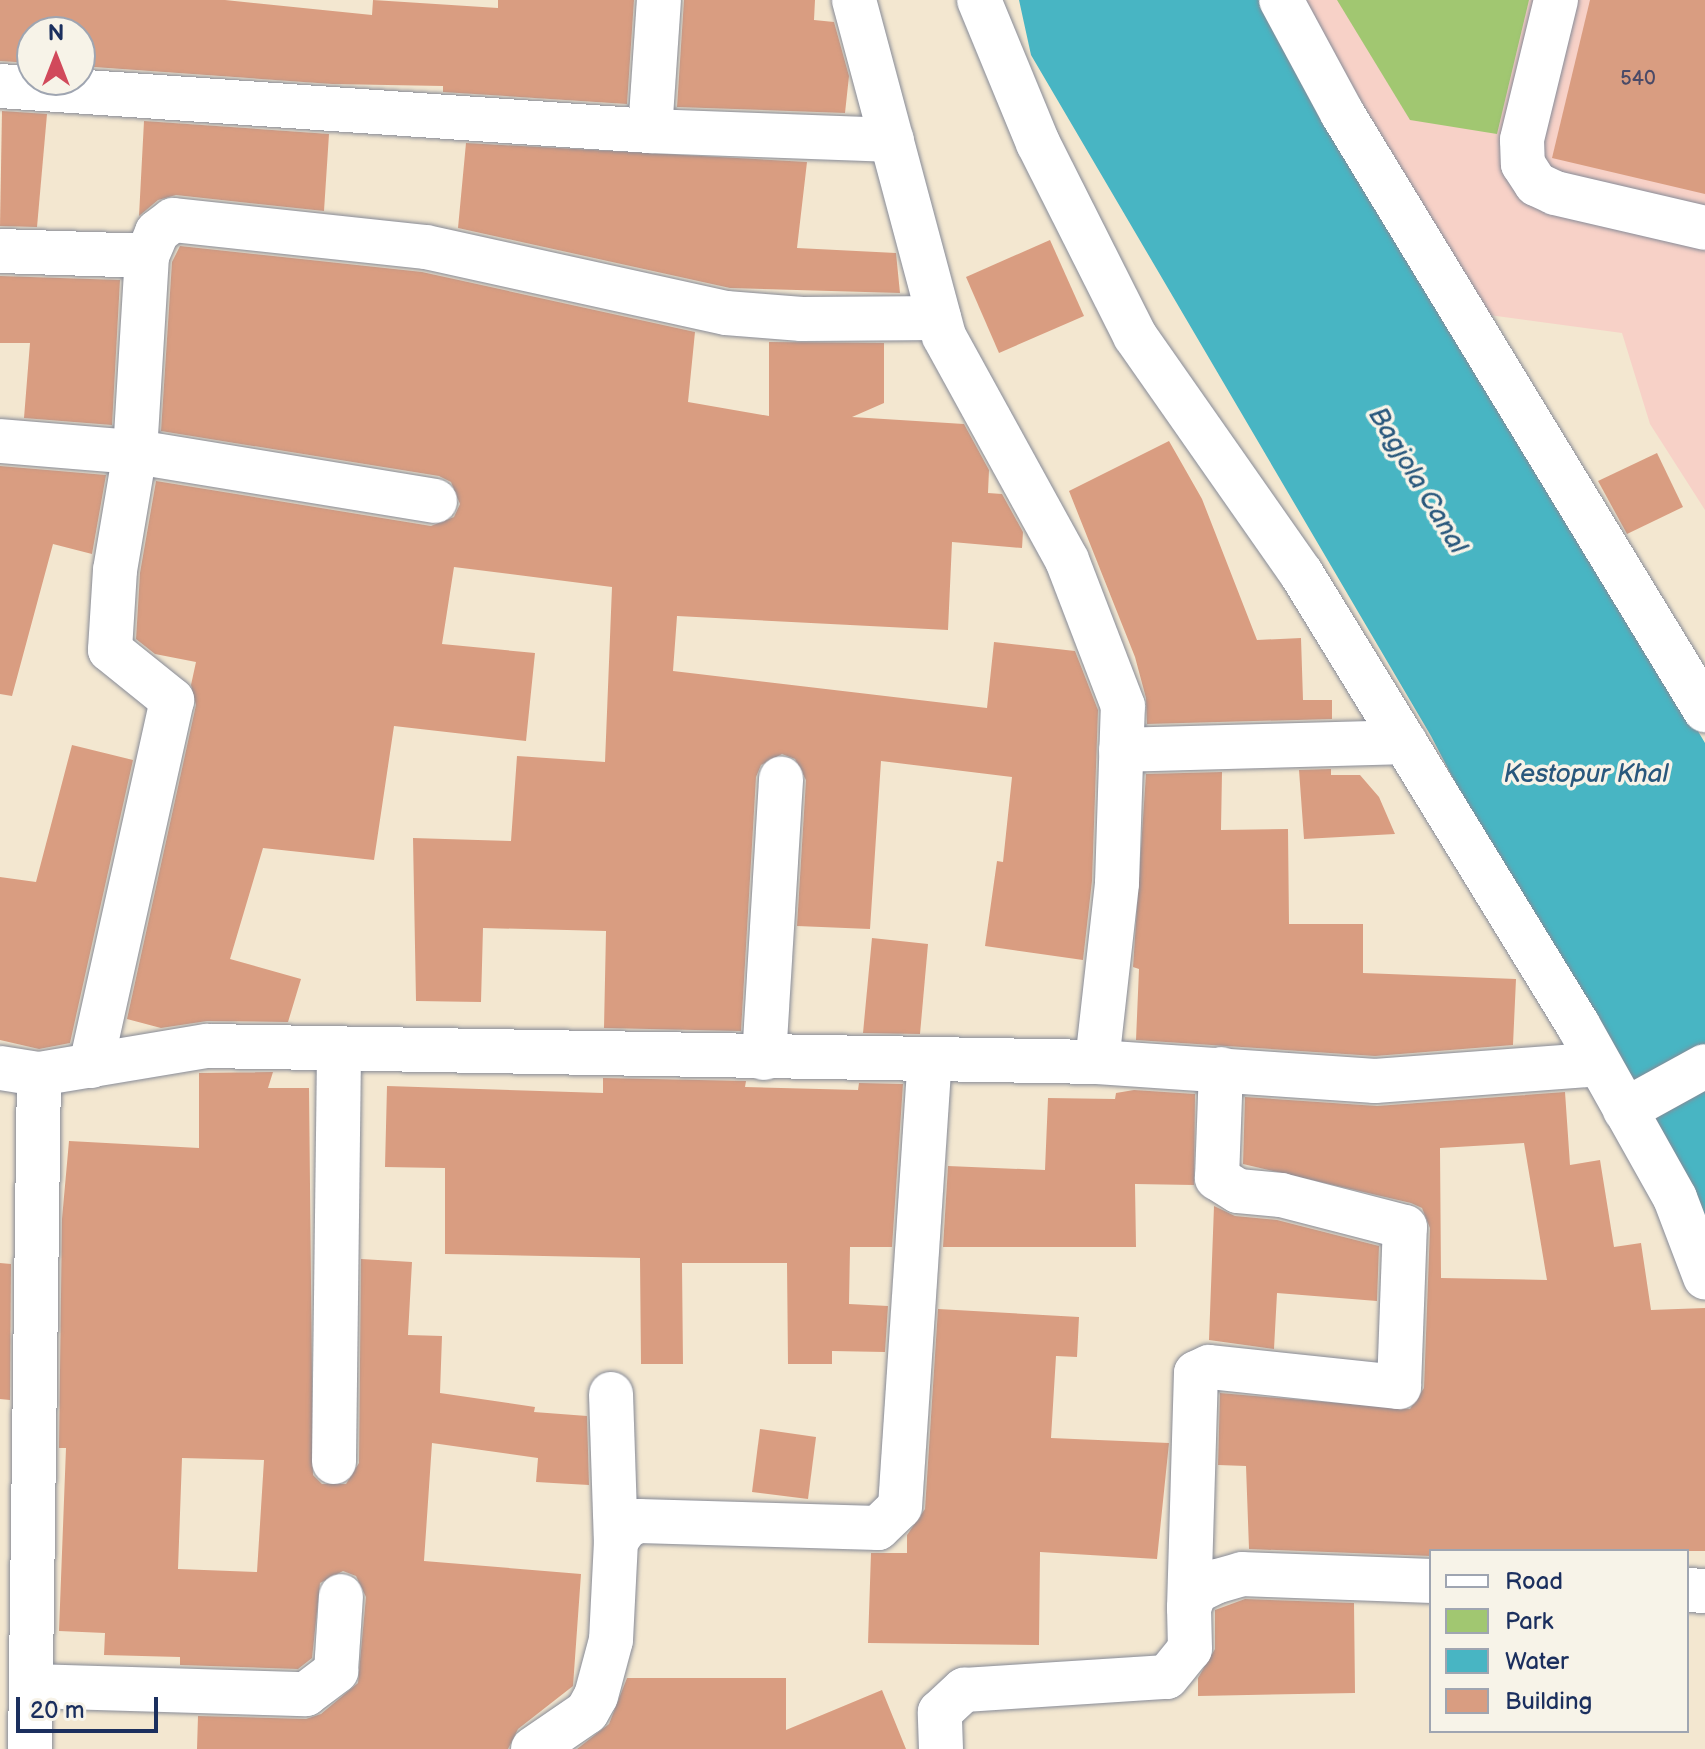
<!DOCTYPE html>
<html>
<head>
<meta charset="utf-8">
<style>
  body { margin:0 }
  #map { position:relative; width:1705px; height:1749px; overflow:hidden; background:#f3e7d0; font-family:"Balsamiq Sans",sans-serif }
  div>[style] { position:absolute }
  .built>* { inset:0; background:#f7d1c7 }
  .green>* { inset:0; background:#a1c771 }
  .water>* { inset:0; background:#48b5c3 }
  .building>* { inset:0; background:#d99d81 }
  .roads { filter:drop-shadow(0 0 2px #878b97) drop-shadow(0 0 2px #878b97) }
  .minor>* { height:44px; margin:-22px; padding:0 22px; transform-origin:22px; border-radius:22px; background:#fff }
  span { translate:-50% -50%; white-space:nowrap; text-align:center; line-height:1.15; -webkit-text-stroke:7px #f7f3e8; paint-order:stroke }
  .number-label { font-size:20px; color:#4a4a67 }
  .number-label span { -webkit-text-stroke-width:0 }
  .water-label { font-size:26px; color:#28577c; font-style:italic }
  .legend { position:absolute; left:1429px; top:1549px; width:260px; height:184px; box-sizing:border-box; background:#f7f3e8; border:2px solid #9fa5b1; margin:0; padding:10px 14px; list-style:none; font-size:24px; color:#1b2f5e }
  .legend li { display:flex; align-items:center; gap:16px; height:40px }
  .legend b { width:40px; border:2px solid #9fa5b1 }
  .north { position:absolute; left:16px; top:16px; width:80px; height:80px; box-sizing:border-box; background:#f7f3e8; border:2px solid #9fa5b1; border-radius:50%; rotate:0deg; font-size:22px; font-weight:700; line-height:32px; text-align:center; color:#1b2f5e }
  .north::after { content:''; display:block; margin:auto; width:28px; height:36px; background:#d1495b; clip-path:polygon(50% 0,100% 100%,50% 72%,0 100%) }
  .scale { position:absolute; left:16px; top:1697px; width:142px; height:36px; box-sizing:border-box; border:4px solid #1b2f5e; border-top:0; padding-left:10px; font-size:24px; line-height:28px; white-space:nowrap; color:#1b2f5e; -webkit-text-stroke:6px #f7f3e8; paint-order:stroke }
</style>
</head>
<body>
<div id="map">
  <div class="built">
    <div style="clip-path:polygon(1301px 0,1705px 0,1705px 510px,1650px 424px,1622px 333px,1489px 315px)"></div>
  </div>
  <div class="green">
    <div style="clip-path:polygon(1337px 0,1529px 0,1497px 134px,1410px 120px)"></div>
  </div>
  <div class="water">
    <div style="clip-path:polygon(1019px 0,1263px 0,1705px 743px,1705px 1260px,1431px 736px,1031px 55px)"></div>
  </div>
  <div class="building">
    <div style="clip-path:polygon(0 0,225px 0,372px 15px,373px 0,498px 8px,498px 0,634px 0,627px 104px,443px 92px,443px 86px,332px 84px,80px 66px,80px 32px,32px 32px,32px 63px,0 61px)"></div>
    <div style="clip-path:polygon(684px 0,815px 0,814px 20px,834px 22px,849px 76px,845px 113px,677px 107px)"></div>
    <div style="clip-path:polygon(1590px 0,1705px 0,1705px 194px,1552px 158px)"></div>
    <div style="clip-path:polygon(2px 111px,47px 114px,37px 227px,0 226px)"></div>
    <div style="clip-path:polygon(144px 121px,329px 134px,324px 211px,176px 195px,158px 200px,139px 216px)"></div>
    <div style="clip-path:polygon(466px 143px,807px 162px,797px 248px,896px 253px,900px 293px,730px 288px,458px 228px)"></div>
    <div style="clip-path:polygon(1050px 240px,1084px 316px,999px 353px,966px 277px)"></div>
    <div style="clip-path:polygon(180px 246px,422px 272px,695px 332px,688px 402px,769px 416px,769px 342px,884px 343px,884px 403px,852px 417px,964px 424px,989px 470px,988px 493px,1002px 494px,1023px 532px,1022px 548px,952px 542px,948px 630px,677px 616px,673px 671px,987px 708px,994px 642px,1075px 651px,1098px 710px,1092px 881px,1083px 960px,985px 946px,997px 861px,1003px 862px,1012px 777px,881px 761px,870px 929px,797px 926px,806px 780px,795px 759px,782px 754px,761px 765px,756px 777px,741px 1031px,604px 1028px,606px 931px,483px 928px,481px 1002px,416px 1001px,413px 838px,511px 841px,517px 756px,605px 762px,612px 587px,454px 567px,442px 644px,535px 653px,526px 741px,394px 726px,374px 860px,263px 848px,230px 959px,301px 979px,288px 1022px,207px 1021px,161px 1028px,127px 1019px,196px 705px,191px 685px,196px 662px,155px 654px,136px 639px,140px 573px,156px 481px,431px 526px,454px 517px,460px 504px,451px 482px,439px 476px,161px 431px,172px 262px)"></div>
    <div style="clip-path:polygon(0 276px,120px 280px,112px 425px,24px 418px,30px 343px,0 343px)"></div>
    <div style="clip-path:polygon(1169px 441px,1202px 499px,1257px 640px,1301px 638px,1303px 700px,1332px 700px,1332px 719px,1147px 724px,1146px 698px,1135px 657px,1069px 491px)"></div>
    <div style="clip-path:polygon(1657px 453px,1683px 507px,1627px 534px,1598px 481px)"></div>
    <div style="clip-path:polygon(0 466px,106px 475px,92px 554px,53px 544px,12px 696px,0 694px)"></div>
    <div style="clip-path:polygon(72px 745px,133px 760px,70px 1043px,39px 1049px,0 1040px,0 877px,36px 882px)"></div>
    <div style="clip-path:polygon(1331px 769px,1331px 775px,1360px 775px,1379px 797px,1395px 834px,1304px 839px,1299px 770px)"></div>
    <div style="clip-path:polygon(1222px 772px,1221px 830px,1288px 829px,1289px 924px,1363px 924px,1363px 973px,1516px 979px,1513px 1045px,1375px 1056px,1136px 1040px,1139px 969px,1133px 967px,1146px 774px)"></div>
    <div style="clip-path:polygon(872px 938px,928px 944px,920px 1034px,863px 1033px)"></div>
    <div style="clip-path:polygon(evenodd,273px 1072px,268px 1088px,309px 1088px,313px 1475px,322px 1484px,346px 1484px,359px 1463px,361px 1259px,412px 1262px,408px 1335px,442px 1336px,440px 1393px,535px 1407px,534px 1412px,587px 1416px,589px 1485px,536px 1482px,538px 1458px,432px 1443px,424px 1561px,581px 1574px,573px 1686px,518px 1729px,508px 1749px,197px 1749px,198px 1716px,306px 1719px,321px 1714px,358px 1683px,366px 1597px,356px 1576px,343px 1571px,320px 1583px,312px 1658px,298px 1669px,180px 1665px,180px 1657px,104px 1655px,105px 1633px,59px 1631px,66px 1448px,59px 1448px,62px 1219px,69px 1141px,199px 1148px,199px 1073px,273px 1072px,182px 1458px,264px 1460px,257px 1572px,178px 1569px,182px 1458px)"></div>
    <div style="clip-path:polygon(603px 1078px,746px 1081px,745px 1087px,858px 1090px,859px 1083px,903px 1084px,892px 1247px,850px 1247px,849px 1304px,888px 1306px,885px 1352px,832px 1351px,832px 1364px,788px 1364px,787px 1263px,682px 1263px,683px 1364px,641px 1364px,640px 1258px,445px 1254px,445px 1168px,385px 1167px,387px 1086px,603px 1093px)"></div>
    <div style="clip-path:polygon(1134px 1090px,1195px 1094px,1194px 1185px,1135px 1184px,1136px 1247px,943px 1247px,948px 1166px,1045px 1170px,1048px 1098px,1115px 1099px,1116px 1093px)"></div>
    <div style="clip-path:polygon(evenodd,1565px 1092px,1570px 1165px,1600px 1160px,1614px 1247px,1641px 1243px,1651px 1310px,1705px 1308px,1705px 1551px,1431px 1551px,1431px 1556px,1249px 1549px,1246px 1466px,1218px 1465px,1220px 1393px,1410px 1409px,1424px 1388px,1430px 1228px,1422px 1208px,1411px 1203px,1243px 1164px,1245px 1097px,1377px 1106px,1565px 1092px,1524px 1143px,1547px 1280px,1441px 1278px,1440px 1148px,1524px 1143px)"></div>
    <div style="clip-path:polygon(1214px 1206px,1235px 1216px,1277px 1220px,1379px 1246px,1377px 1301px,1277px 1293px,1274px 1349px,1209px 1340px)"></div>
    <div style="clip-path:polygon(0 1263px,11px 1264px,10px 1400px,0 1399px)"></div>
    <div style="clip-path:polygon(938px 1309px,1079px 1317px,1077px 1357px,1056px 1356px,1051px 1438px,1169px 1443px,1157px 1559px,1040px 1552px,1039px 1645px,868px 1643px,871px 1553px,907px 1553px,907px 1535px,925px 1509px)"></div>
    <div style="clip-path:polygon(760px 1429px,816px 1437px,808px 1499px,752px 1492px)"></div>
    <div style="clip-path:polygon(1245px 1599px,1354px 1603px,1355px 1693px,1198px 1696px,1198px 1678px,1215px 1649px,1215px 1610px)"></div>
    <div style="clip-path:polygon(627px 1678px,786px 1678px,786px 1730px,882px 1690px,906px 1749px,577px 1749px,609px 1724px)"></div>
  </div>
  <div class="roads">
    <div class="minor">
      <div style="left:979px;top:0;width:155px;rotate:67.6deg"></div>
      <div style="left:1038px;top:143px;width:216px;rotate:63.3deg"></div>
      <div style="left:1135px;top:336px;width:289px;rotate:55deg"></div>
      <div style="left:1301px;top:573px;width:530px;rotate:58.5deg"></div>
      <div style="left:1578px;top:1025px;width:198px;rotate:60.7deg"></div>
      <div style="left:1675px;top:1198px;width:85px;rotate:69.2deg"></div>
      <div style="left:1281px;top:0;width:128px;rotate:61.6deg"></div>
      <div style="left:1342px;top:113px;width:699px;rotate:58.7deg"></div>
      <div style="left:1556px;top:0;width:144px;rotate:103.7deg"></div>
      <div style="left:1522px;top:140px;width:24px;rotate:88deg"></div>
      <div style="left:1523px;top:164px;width:24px;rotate:57deg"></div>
      <div style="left:1536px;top:184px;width:21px;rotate:25deg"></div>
      <div style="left:1555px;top:193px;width:154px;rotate:13.1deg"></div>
      <div style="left:0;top:86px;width:652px;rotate:3.96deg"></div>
      <div style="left:650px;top:131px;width:242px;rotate:2.1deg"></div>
      <div style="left:650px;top:131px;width:131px;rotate:-86.1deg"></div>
      <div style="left:0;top:251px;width:147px;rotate:1.9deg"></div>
      <div style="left:0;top:441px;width:135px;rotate:4.7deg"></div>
      <div style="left:135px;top:452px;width:120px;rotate:99.6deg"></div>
      <div style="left:115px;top:570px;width:80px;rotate:93.6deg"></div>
      <div style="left:110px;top:650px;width:80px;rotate:38.9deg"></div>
      <div style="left:172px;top:700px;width:375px;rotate:102.5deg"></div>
      <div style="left:435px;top:501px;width:304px;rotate:-170.7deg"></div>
      <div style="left:135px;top:452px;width:196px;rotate:-86.5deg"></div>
      <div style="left:147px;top:256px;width:26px;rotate:-67deg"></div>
      <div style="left:157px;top:232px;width:20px;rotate:-37deg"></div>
      <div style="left:173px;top:220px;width:254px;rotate:6.1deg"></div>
      <div style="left:426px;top:247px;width:307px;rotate:12.4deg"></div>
      <div style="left:726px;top:313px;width:76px;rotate:4.5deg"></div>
      <div style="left:802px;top:319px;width:137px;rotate:-0.4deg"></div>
      <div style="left:1121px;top:750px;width:284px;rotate:-1.6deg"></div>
      <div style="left:764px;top:1058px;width:280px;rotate:-86.5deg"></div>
      <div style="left:1097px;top:1062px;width:279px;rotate:3.9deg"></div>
      <div style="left:1375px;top:1081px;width:225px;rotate:-4.3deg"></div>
      <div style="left:0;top:1068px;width:39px;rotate:9deg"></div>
      <div style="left:1625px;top:1110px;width:91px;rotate:-28.8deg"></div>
      <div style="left:611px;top:1394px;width:147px;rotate:88.1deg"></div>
      <div style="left:334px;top:1462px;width:412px;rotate:-89.3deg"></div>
      <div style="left:1687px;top:1590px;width:18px;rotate:3deg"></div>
      <div style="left:1189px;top:1608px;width:235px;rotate:-88.3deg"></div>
      <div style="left:1196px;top:1373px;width:14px;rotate:-25deg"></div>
      <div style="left:1209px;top:1367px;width:191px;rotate:6deg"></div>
      <div style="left:1399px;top:1387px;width:160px;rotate:-87.9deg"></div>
      <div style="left:1405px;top:1227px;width:128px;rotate:-165.5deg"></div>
      <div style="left:1281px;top:1195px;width:43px;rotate:-174.7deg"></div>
      <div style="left:1238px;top:1191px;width:25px;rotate:-148deg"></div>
      <div style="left:1217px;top:1178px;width:109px;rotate:-87.9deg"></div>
      <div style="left:31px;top:1686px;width:275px;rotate:1.7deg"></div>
      <div style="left:306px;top:1694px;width:38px;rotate:-37deg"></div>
      <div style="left:336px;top:1671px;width:75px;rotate:-86.2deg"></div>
      <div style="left:30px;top:1749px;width:675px;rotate:-89.24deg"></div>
      <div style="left:39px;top:1074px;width:170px;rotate:-9.5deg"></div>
      <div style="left:207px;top:1046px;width:890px;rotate:1.03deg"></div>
      <div style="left:1097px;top:1062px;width:180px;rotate:-83.6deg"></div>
      <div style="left:1117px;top:883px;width:177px;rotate:-88.1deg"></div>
      <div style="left:1123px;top:706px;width:156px;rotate:-111deg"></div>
      <div style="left:1067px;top:560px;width:256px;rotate:-118.8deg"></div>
      <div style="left:944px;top:336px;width:348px;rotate:-105deg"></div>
      <div style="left:533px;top:1749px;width:65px;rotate:-34.4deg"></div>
      <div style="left:587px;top:1712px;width:18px;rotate:-61deg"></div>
      <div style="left:596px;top:1696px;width:58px;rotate:-75deg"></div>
      <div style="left:611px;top:1640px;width:99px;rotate:-87.1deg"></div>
      <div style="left:616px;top:1541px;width:19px;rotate:-54deg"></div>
      <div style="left:627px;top:1526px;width:13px;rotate:-23deg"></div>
      <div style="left:639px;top:1521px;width:239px;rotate:1.7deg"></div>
      <div style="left:878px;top:1528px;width:30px;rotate:-44deg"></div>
      <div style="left:900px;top:1507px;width:448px;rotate:-86.2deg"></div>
      <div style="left:941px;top:1749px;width:37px;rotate:-92deg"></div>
      <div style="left:940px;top:1712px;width:33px;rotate:-43deg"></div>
      <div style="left:964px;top:1690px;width:203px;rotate:-3.7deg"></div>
      <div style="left:1167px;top:1677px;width:36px;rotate:-51deg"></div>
      <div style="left:1190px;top:1649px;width:41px;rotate:-91.4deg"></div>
      <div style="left:1189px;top:1608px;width:17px;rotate:-69deg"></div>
      <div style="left:1195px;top:1592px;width:25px;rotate:-26deg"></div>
      <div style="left:1218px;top:1581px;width:25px;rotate:-16deg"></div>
      <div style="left:1242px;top:1574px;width:189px;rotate:2.1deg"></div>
    </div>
  </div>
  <div class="number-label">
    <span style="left:1638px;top:79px">540</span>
  </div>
  <div class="water-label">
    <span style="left:1417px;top:481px;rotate:59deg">Bagjola Canal</span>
    <span style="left:1586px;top:775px">Kestopur Khal</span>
  </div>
  <ul class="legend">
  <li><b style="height:10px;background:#fff"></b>Road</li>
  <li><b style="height:22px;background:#a1c771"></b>Park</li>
  <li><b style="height:22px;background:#48b5c3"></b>Water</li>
  <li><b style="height:22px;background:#d99d81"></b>Building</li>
  </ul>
  <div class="north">N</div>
  <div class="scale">20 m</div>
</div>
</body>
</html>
